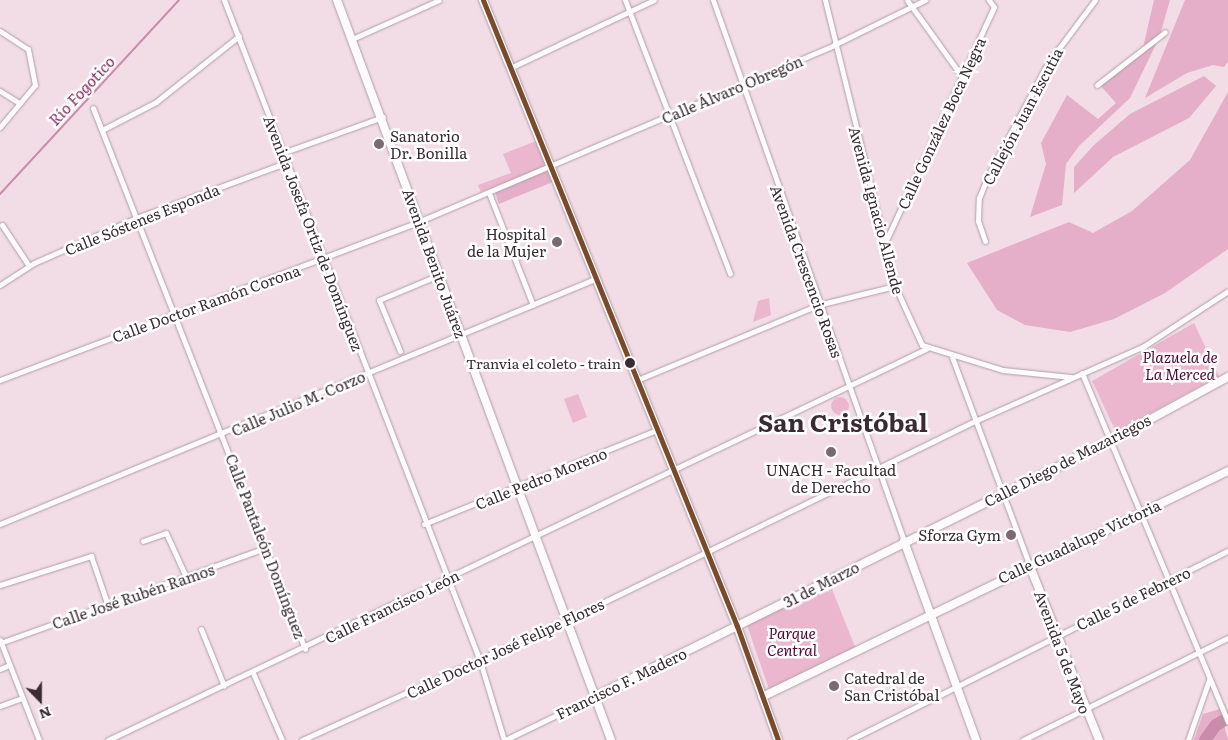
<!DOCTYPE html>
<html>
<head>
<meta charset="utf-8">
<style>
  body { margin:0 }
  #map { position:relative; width:1228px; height:740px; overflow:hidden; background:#f2dce6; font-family:Literata,serif }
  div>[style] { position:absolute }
  .green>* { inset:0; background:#eab7cf }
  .round { border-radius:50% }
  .forest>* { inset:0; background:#e5aec9 }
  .stream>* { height:2px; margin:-1px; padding:0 1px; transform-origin:1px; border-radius:1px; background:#ca8cab }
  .river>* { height:12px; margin:-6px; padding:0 6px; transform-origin:6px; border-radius:6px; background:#ca8cab }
  .roads { filter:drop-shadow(0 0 1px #af9fa6) drop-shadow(0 0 1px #af9fa6) }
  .street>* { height:5px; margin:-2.5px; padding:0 2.5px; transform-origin:2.5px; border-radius:2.5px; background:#fdfafb }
  .secondary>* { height:8px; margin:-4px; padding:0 4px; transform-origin:4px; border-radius:4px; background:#fdfafb }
  .bus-1>* { height:5px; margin:-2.5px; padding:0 2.5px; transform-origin:2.5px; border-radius:2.5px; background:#7a4b2a }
  .dots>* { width:14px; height:14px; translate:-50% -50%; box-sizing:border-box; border:2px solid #fff; border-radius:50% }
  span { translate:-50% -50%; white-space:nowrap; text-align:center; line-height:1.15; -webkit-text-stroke:5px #fff; paint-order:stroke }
  .bus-label { font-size:14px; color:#3a2b32 }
  .right { translate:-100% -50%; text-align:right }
  .street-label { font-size:15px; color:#3a2b32 }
  .poi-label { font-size:15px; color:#3a2b32 }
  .left { translate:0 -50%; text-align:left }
  .park-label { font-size:15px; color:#510635; font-style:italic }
  .water-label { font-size:16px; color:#84245c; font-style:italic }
  .town-label { font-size:25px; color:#3a2b32; font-weight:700 }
  .north { position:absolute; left:15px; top:675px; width:50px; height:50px; -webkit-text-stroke:4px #fff; paint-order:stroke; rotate:158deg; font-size:14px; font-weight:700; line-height:20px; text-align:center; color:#3a2b32 }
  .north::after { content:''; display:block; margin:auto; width:18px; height:22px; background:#3a2b32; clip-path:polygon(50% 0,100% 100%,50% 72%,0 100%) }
</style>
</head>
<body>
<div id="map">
  <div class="green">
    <div style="clip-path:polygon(536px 141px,548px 166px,481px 192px,478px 185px,511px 173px,503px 154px)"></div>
    <div style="clip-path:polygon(769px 298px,771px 315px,753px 322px,758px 301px)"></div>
    <div style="clip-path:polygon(1194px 323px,1219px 376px,1116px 432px,1092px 381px)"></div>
    <div style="clip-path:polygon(578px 394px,587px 417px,573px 423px,564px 399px)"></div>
    <div class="round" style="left:831px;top:397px;width:18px;height:18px"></div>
    <div style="clip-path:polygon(830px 584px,855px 647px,769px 689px,747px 625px)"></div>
  </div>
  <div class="forest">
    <div style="clip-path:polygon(1154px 0,1170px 0,1159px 38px,1130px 98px,1079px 146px,1066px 164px,1062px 205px,1030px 217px,1046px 164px,1041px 143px,1067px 95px,1098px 119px,1116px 103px,1100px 85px,1142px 52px)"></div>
    <div style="clip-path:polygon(1185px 0,1228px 0,1228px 62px,1224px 67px,1213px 65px,1187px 73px,1145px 98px)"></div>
    <div style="clip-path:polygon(1204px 76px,1216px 86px,1189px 118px,1113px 157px,1074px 193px,1074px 167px,1094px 145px,1130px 114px)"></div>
    <div style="clip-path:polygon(1228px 92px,1228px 249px,1165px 293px,1114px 319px,1070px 332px,1025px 325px,997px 310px,967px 263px,1069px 222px,1093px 233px,1132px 211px,1190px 160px)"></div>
    <div style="clip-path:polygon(548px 170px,555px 181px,499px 204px,495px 192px)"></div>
    <div style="clip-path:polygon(1220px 709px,1228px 740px,1194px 740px,1203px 714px)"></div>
  </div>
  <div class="stream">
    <div style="left:0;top:194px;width:264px;rotate:-47.3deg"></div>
  </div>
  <div class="river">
    <div style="left:1205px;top:740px;width:19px;rotate:-54deg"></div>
    <div style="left:1216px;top:725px;width:14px;rotate:-30deg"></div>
  </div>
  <div class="roads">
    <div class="street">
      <div style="left:224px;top:0;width:709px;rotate:68.83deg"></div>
      <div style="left:480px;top:661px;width:83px;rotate:73.1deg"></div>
      <div style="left:625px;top:0;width:293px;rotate:69deg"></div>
      <div style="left:713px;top:0;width:574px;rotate:70.55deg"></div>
      <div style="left:825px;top:0;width:294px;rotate:76.2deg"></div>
      <div style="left:895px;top:286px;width:65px;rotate:65.4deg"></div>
      <div style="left:922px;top:345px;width:85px;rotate:17.2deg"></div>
      <div style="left:1003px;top:370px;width:68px;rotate:5.9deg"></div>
      <div style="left:907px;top:0;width:96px;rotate:54.3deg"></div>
      <div style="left:0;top:31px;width:33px;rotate:33deg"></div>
      <div style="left:28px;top:49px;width:37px;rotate:79deg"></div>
      <div style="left:35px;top:85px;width:55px;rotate:129.8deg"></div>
      <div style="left:352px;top:39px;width:95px;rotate:-24.1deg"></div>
      <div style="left:510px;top:68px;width:159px;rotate:-25.3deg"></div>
      <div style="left:1097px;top:85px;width:86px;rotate:-37.9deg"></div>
      <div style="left:0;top:91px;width:22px;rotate:32deg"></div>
      <div style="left:93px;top:108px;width:581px;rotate:68.6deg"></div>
      <div style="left:102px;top:130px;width:61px;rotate:-27.4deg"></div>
      <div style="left:156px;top:102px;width:106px;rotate:-38.5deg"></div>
      <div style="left:285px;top:152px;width:104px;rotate:-19.7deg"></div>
      <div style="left:489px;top:193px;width:120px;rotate:68.6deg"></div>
      <div style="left:2px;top:225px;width:49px;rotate:56.6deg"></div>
      <div style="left:985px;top:241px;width:21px;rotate:-109deg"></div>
      <div style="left:978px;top:221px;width:23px;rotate:-88deg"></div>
      <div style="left:979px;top:198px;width:22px;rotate:-68deg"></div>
      <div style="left:987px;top:178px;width:130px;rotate:-62.1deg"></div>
      <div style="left:1048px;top:63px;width:79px;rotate:-53.3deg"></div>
      <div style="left:884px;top:245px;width:262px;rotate:-65.2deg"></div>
      <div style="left:994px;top:7px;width:9px;rotate:-126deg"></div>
      <div style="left:0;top:285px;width:40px;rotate:-32.9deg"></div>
      <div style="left:34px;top:263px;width:111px;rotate:-23.8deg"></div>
      <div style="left:136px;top:218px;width:162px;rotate:-20.2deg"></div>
      <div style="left:400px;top:351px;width:55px;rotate:-112.4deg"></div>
      <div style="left:379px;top:300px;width:65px;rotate:-22.6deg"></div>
      <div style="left:952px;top:357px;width:221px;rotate:69.6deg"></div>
      <div style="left:1082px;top:373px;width:378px;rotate:67.3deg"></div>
      <div style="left:0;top:380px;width:449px;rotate:-20.7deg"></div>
      <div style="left:420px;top:221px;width:450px;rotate:-23deg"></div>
      <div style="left:834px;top:45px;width:102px;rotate:-26.3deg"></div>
      <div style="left:637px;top:380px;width:196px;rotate:-22.5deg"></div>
      <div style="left:818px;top:305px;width:79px;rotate:-13.9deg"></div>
      <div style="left:0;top:524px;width:643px;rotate:-22.38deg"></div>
      <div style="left:424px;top:524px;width:251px;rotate:-22deg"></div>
      <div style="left:143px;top:541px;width:24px;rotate:-19deg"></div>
      <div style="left:166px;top:533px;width:51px;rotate:65.5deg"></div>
      <div style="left:0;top:585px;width:96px;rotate:-17.7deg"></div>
      <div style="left:91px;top:556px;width:53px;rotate:71.2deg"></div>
      <div style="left:201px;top:629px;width:61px;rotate:68deg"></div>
      <div style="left:0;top:640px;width:107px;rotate:68.7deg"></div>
      <div style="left:0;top:643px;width:282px;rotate:-19.7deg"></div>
      <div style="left:0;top:669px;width:10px;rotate:-24deg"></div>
      <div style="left:253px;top:673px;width:73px;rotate:66.6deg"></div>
      <div style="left:0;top:706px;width:23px;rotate:-20deg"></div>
      <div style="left:108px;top:740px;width:907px;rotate:-25.55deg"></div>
      <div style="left:302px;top:740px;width:293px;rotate:-24.4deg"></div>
      <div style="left:569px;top:619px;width:452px;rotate:-26deg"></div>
      <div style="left:975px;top:421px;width:185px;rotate:-23.9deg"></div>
      <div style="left:1144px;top:346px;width:100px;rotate:-33.2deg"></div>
      <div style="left:505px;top:740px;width:101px;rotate:-25.8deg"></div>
      <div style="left:850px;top:740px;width:423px;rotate:-26.6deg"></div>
      <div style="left:1023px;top:740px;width:229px;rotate:-26.5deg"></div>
      <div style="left:1188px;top:740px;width:64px;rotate:-70.7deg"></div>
    </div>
    <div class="secondary">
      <div style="left:337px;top:0;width:789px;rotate:69.68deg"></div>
      <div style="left:483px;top:0;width:676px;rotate:67.92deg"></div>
      <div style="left:737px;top:626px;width:121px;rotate:70.2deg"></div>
      <div style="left:904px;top:541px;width:212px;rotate:70.1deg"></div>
      <div style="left:1029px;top:564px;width:189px;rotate:68.3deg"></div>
      <div style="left:596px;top:696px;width:576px;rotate:-26.39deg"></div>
      <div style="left:1112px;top:440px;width:132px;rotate:-28.5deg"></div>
      <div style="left:762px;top:697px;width:518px;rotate:-25.87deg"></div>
    </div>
  </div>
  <div class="bus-1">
    <div style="left:483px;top:0;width:676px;rotate:67.92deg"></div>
    <div style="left:737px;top:626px;width:121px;rotate:70.2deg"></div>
  </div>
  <div class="dots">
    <div style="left:379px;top:144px;background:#7a6971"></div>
    <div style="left:557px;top:242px;background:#7a6971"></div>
    <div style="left:630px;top:363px;background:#3a2b32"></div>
    <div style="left:831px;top:452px;background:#7a6971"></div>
    <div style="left:1011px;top:535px;background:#7a6971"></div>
    <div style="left:834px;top:686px;background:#7a6971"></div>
  </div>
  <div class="bus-label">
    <span class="right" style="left:621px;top:363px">Tranvia el coleto - train</span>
  </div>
  <div class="street-label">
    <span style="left:732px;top:89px;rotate:-23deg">Calle Álvaro Obregón</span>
    <span style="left:1022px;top:116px;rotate:-62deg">Callejón Juan Escutia</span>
    <span style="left:941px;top:123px;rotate:-65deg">Calle González Boca Negra</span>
    <span style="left:877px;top:210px;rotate:75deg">Avenida Ignacio Allende</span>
    <span style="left:142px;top:219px;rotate:-22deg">Calle Sóstenes Esponda</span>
    <span style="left:314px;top:233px;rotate:69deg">Avenida Josefa Ortiz de Domínguez</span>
    <span style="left:435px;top:263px;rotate:70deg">Avenida Benito Juárez</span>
    <span style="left:807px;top:271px;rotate:70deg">Avenida Crescencio Rosas</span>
    <span style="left:206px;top:303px;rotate:-20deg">Calle Doctor Ramón Corona</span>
    <span style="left:298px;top:403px;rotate:-23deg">Calle Julio M. Corzo</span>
    <span style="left:1067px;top:460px;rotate:-27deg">Calle Diego de Mazariegos</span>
    <span style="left:541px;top:478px;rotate:-22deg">Calle Pedro Moreno</span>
    <span style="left:1079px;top:541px;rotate:-25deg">Calle Guadalupe Victoria</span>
    <span style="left:266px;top:546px;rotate:69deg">Calle Pantaleón Domínguez</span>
    <span style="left:821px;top:584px;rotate:-27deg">31 de Marzo</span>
    <span style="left:133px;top:596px;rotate:-19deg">Calle José Rubén Ramos</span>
    <span style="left:1133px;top:598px;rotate:-26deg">Calle 5 de Febrero</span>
    <span style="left:392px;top:606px;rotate:-26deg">Calle Francisco León</span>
    <span style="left:505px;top:648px;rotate:-25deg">Calle Doctor José Felipe Flores</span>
    <span style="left:1063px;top:652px;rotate:69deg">Avenida 5 de Mayo</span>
    <span style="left:621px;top:683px;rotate:-26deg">Francisco F. Madero</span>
  </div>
  <div class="poi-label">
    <span class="left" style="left:390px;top:144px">Sanatorio<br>Dr. Bonilla</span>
    <span class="right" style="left:546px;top:242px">Hospital<br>de la Mujer</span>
    <span style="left:831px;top:478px">UNACH - Facultad<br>de Derecho</span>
    <span class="right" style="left:1001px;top:535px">Sforza Gym</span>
    <span class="left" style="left:844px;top:686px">Catedral de<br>San Cristóbal</span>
  </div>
  <div class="park-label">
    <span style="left:1180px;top:365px">Plazuela de<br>La Merced</span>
    <span style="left:792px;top:641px">Parque<br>Central</span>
  </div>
  <div class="water-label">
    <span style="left:81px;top:90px;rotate:-47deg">Río Fogotico</span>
  </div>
  <div class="town-label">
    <span style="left:843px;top:422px">San Cristóbal</span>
  </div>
  <div class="north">N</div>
</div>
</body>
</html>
